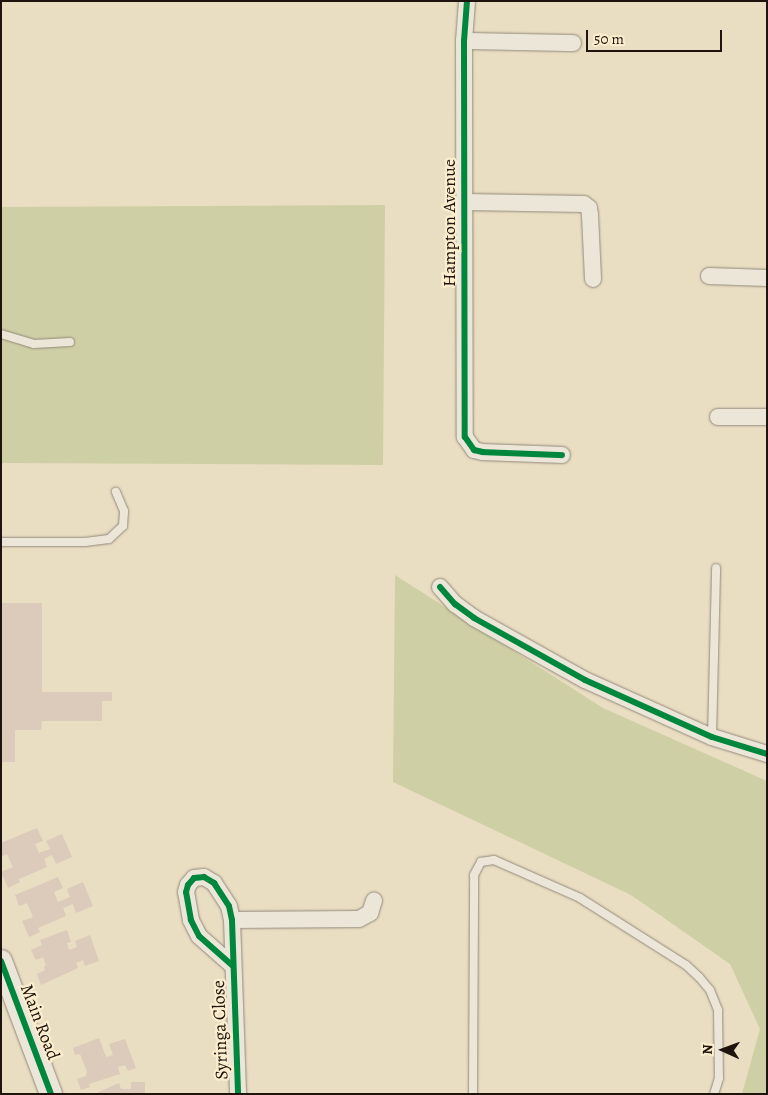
<!DOCTYPE html>
<html>
<head>
<meta charset="utf-8">
<style>
  body { margin:0 }
  #map { position:relative; width:768px; height:1095px; overflow:hidden; background:#e9ddc2; font-family:Alegreya,serif }
  div>[style] { position:absolute }
  .green>* { inset:0; background:#cfcfa5 }
  .building>* { inset:0; background:#dccaba }
  .roads { filter:drop-shadow(0 0 1px #928a7a) drop-shadow(0 0 1px #928a7a) }
  .lane>* { height:8px; margin:-4px; padding:0 4px; transform-origin:4px; border-radius:4px; background:#ece6d8 }
  .street>* { height:16px; margin:-8px; padding:0 8px; transform-origin:8px; border-radius:8px; background:#ece6d8 }
  .secondary>* { height:22px; margin:-11px; padding:0 11px; transform-origin:11px; border-radius:11px; background:#ece6d8 }
  .cycleway>* { height:6px; margin:-3px; padding:0 3px; transform-origin:3px; border-radius:3px; background:#00873e }
  span { translate:-50% -50%; white-space:nowrap; text-align:center; line-height:1.15; -webkit-text-stroke:4.5px #fbedcd; paint-order:stroke }
  .street-label { font-size:18px; color:#1e140d }
  .frame { position:absolute; inset:0; border:2px solid #1e140d; pointer-events:none }
  .north { position:absolute; left:698px; top:1025px; width:50px; height:50px; -webkit-text-stroke:4px #fbedcd; paint-order:stroke; rotate:272deg; font-size:14px; font-weight:700; line-height:20px; text-align:center; color:#1e140d }
  .north::after { content:''; display:block; margin:auto; width:18px; height:22px; background:#1e140d; clip-path:polygon(50% 0,100% 100%,50% 72%,0 100%) }
  .scale { position:absolute; left:586px; top:30px; width:136px; height:22px; box-sizing:border-box; border:2px solid #1e140d; border-top:0; padding-left:6px; font-size:15px; line-height:18px; white-space:nowrap; color:#1e140d; -webkit-text-stroke:4px #fbedcd; paint-order:stroke }
</style>
</head>
<body>
<div id="map">
  <div class="green">
    <div style="clip-path:polygon(385px 205px,383px 465px,1px 463px,1px 207px)"></div>
    <div style="clip-path:polygon(395px 575px,603px 708px,767px 781px,767px 1094px,742px 1094px,760px 1029px,730px 964px,631px 895px,393px 782px)"></div>
  </div>
  <div class="building">
    <div style="clip-path:polygon(1px 603px,42px 603px,42px 692px,112px 692px,112px 701px,102px 701px,102px 721px,42px 721px,41px 730px,15px 730px,15px 762px,1px 762px)"></div>
    <div style="clip-path:polygon(37px 828px,43px 841px,35px 844px,39px 853px,50px 849px,46px 841px,62px 834px,72px 857px,56px 864px,52px 855px,44px 859px,47px 867px,19px 879px,20px 882px,8px 888px,1px 872px,13px 867px,7px 854px,1px 857px,1px 843px)"></div>
    <div style="clip-path:polygon(58px 877px,63px 888px,54px 892px,58px 902px,70px 897px,67px 889px,83px 882px,93px 906px,76px 913px,73px 904px,63px 908px,66px 916px,38px 928px,40px 932px,29px 937px,22px 921px,33px 917px,27px 903px,19px 906px,15px 895px)"></div>
    <div style="clip-path:polygon(67px 930px,71px 942px,67px 943px,69px 950px,77px 947px,75px 941px,90px 935px,99px 961px,85px 966px,83px 960px,76px 963px,78px 968px,41px 985px,37px 974px,45px 970px,44px 966px,46px 966px,43px 957px,36px 960px,31px 950px,42px 945px,40px 940px)"></div>
    <div style="clip-path:polygon(99px 1038px,106px 1057px,113px 1055px,109px 1044px,125px 1039px,136px 1068px,128px 1071px,125px 1065px,118px 1067px,120px 1074px,89px 1084px,90px 1087px,81px 1090px,77px 1079px,86px 1076px,87px 1072px,80px 1054px,75px 1055px,73px 1048px)"></div>
    <div style="clip-path:polygon(131px 1082px,145px 1082px,145px 1094px,94px 1094px,119px 1083px,121px 1089px,131px 1089px)"></div>
  </div>
  <div class="roads">
    <div class="lane">
      <div style="left:1px;top:334px;width:34px;rotate:17deg"></div>
      <div style="left:34px;top:344px;width:36px;rotate:-3deg"></div>
      <div style="left:1px;top:542px;width:84px"></div>
      <div style="left:85px;top:542px;width:24px;rotate:-7deg"></div>
      <div style="left:109px;top:539px;width:19px;rotate:-43deg"></div>
      <div style="left:123px;top:526px;width:15px;rotate:-86deg"></div>
      <div style="left:124px;top:511px;width:21px;rotate:-113deg"></div>
      <div style="left:712px;top:737px;width:169px;rotate:-88.6deg"></div>
      <div style="left:473px;top:1094px;width:219px;rotate:-89.7deg"></div>
      <div style="left:474px;top:875px;width:15px;rotate:-62deg"></div>
      <div style="left:481px;top:862px;width:13px;rotate:-9deg"></div>
      <div style="left:494px;top:860px;width:94px;rotate:23.8deg"></div>
      <div style="left:580px;top:898px;width:125px;rotate:32.3deg"></div>
      <div style="left:686px;top:965px;width:18px;rotate:43deg"></div>
      <div style="left:699px;top:977px;width:17px;rotate:50deg"></div>
      <div style="left:710px;top:990px;width:22px;rotate:68deg"></div>
      <div style="left:718px;top:1010px;width:68px;rotate:89.2deg"></div>
      <div style="left:719px;top:1078px;width:17px;rotate:107deg"></div>
    </div>
    <div class="street">
      <div style="left:467px;top:1px;width:40px;rotate:94.3deg"></div>
      <div style="left:464px;top:41px;width:396px;rotate:89.9deg"></div>
      <div style="left:465px;top:437px;width:16px;rotate:55deg"></div>
      <div style="left:474px;top:450px;width:9px;rotate:13deg"></div>
      <div style="left:483px;top:452px;width:79px;rotate:2.2deg"></div>
      <div style="left:464px;top:41px;width:109px;rotate:1.1deg"></div>
      <div style="left:465px;top:202px;width:119px;rotate:1deg"></div>
      <div style="left:584px;top:204px;width:6px;rotate:39deg"></div>
      <div style="left:589px;top:208px;width:7px;rotate:82deg"></div>
      <div style="left:590px;top:215px;width:64px;rotate:87.3deg"></div>
      <div style="left:709px;top:276px;width:58px;rotate:2deg"></div>
      <div style="left:718px;top:417px;width:49px"></div>
      <div style="left:440px;top:587px;width:23px;rotate:49deg"></div>
      <div style="left:455px;top:604px;width:24px;rotate:36deg"></div>
      <div style="left:474px;top:618px;width:127px;rotate:29.2deg"></div>
      <div style="left:585px;top:680px;width:139px;rotate:24.2deg"></div>
      <div style="left:712px;top:737px;width:58px;rotate:17.2deg"></div>
      <div style="left:232px;top:920px;width:127px;rotate:-0.5deg"></div>
      <div style="left:359px;top:919px;width:13px;rotate:-29deg"></div>
      <div style="left:370px;top:913px;width:13px;rotate:-72deg"></div>
      <div style="left:233px;top:966px;width:45px;rotate:-138.6deg"></div>
      <div style="left:199px;top:936px;width:18px;rotate:-117deg"></div>
      <div style="left:191px;top:920px;width:28px;rotate:-100deg"></div>
      <div style="left:186px;top:892px;width:7px;rotate:-74deg"></div>
      <div style="left:188px;top:885px;width:9px;rotate:-49deg"></div>
      <div style="left:194px;top:878px;width:10px;rotate:-6deg"></div>
      <div style="left:204px;top:877px;width:12px;rotate:31deg"></div>
      <div style="left:214px;top:883px;width:27px;rotate:57deg"></div>
      <div style="left:229px;top:906px;width:14px;rotate:78deg"></div>
      <div style="left:232px;top:920px;width:174px;rotate:88deg"></div>
    </div>
    <div class="secondary">
      <div style="left:1px;top:961px;width:142px;rotate:69.4deg"></div>
    </div>
  </div>
  <div class="cycleway">
    <div style="left:467px;top:1px;width:40px;rotate:94.3deg"></div>
    <div style="left:464px;top:41px;width:396px;rotate:89.9deg"></div>
    <div style="left:465px;top:437px;width:16px;rotate:55deg"></div>
    <div style="left:474px;top:450px;width:9px;rotate:13deg"></div>
    <div style="left:483px;top:452px;width:79px;rotate:2.2deg"></div>
    <div style="left:440px;top:587px;width:23px;rotate:49deg"></div>
    <div style="left:455px;top:604px;width:24px;rotate:36deg"></div>
    <div style="left:474px;top:618px;width:127px;rotate:29.2deg"></div>
    <div style="left:585px;top:680px;width:139px;rotate:24.2deg"></div>
    <div style="left:712px;top:737px;width:58px;rotate:17.2deg"></div>
    <div style="left:1px;top:961px;width:142px;rotate:69.4deg"></div>
    <div style="left:233px;top:966px;width:45px;rotate:-138.6deg"></div>
    <div style="left:199px;top:936px;width:18px;rotate:-117deg"></div>
    <div style="left:191px;top:920px;width:28px;rotate:-100deg"></div>
    <div style="left:186px;top:892px;width:7px;rotate:-74deg"></div>
    <div style="left:188px;top:885px;width:9px;rotate:-49deg"></div>
    <div style="left:194px;top:878px;width:10px;rotate:-6deg"></div>
    <div style="left:204px;top:877px;width:12px;rotate:31deg"></div>
    <div style="left:214px;top:883px;width:27px;rotate:57deg"></div>
    <div style="left:229px;top:906px;width:14px;rotate:78deg"></div>
    <div style="left:232px;top:920px;width:174px;rotate:88deg"></div>
  </div>
  <div class="street-label">
    <span style="left:449px;top:223px;rotate:-90deg">Hampton Avenue</span>
    <span style="left:40px;top:1022px;rotate:69deg">Main Road</span>
    <span style="left:220px;top:1030px;rotate:-92deg">Syringa Close</span>
  </div>
  <div class="frame"></div>
  <div class="north">N</div>
  <div class="scale">50 m</div>
</div>
</body>
</html>
